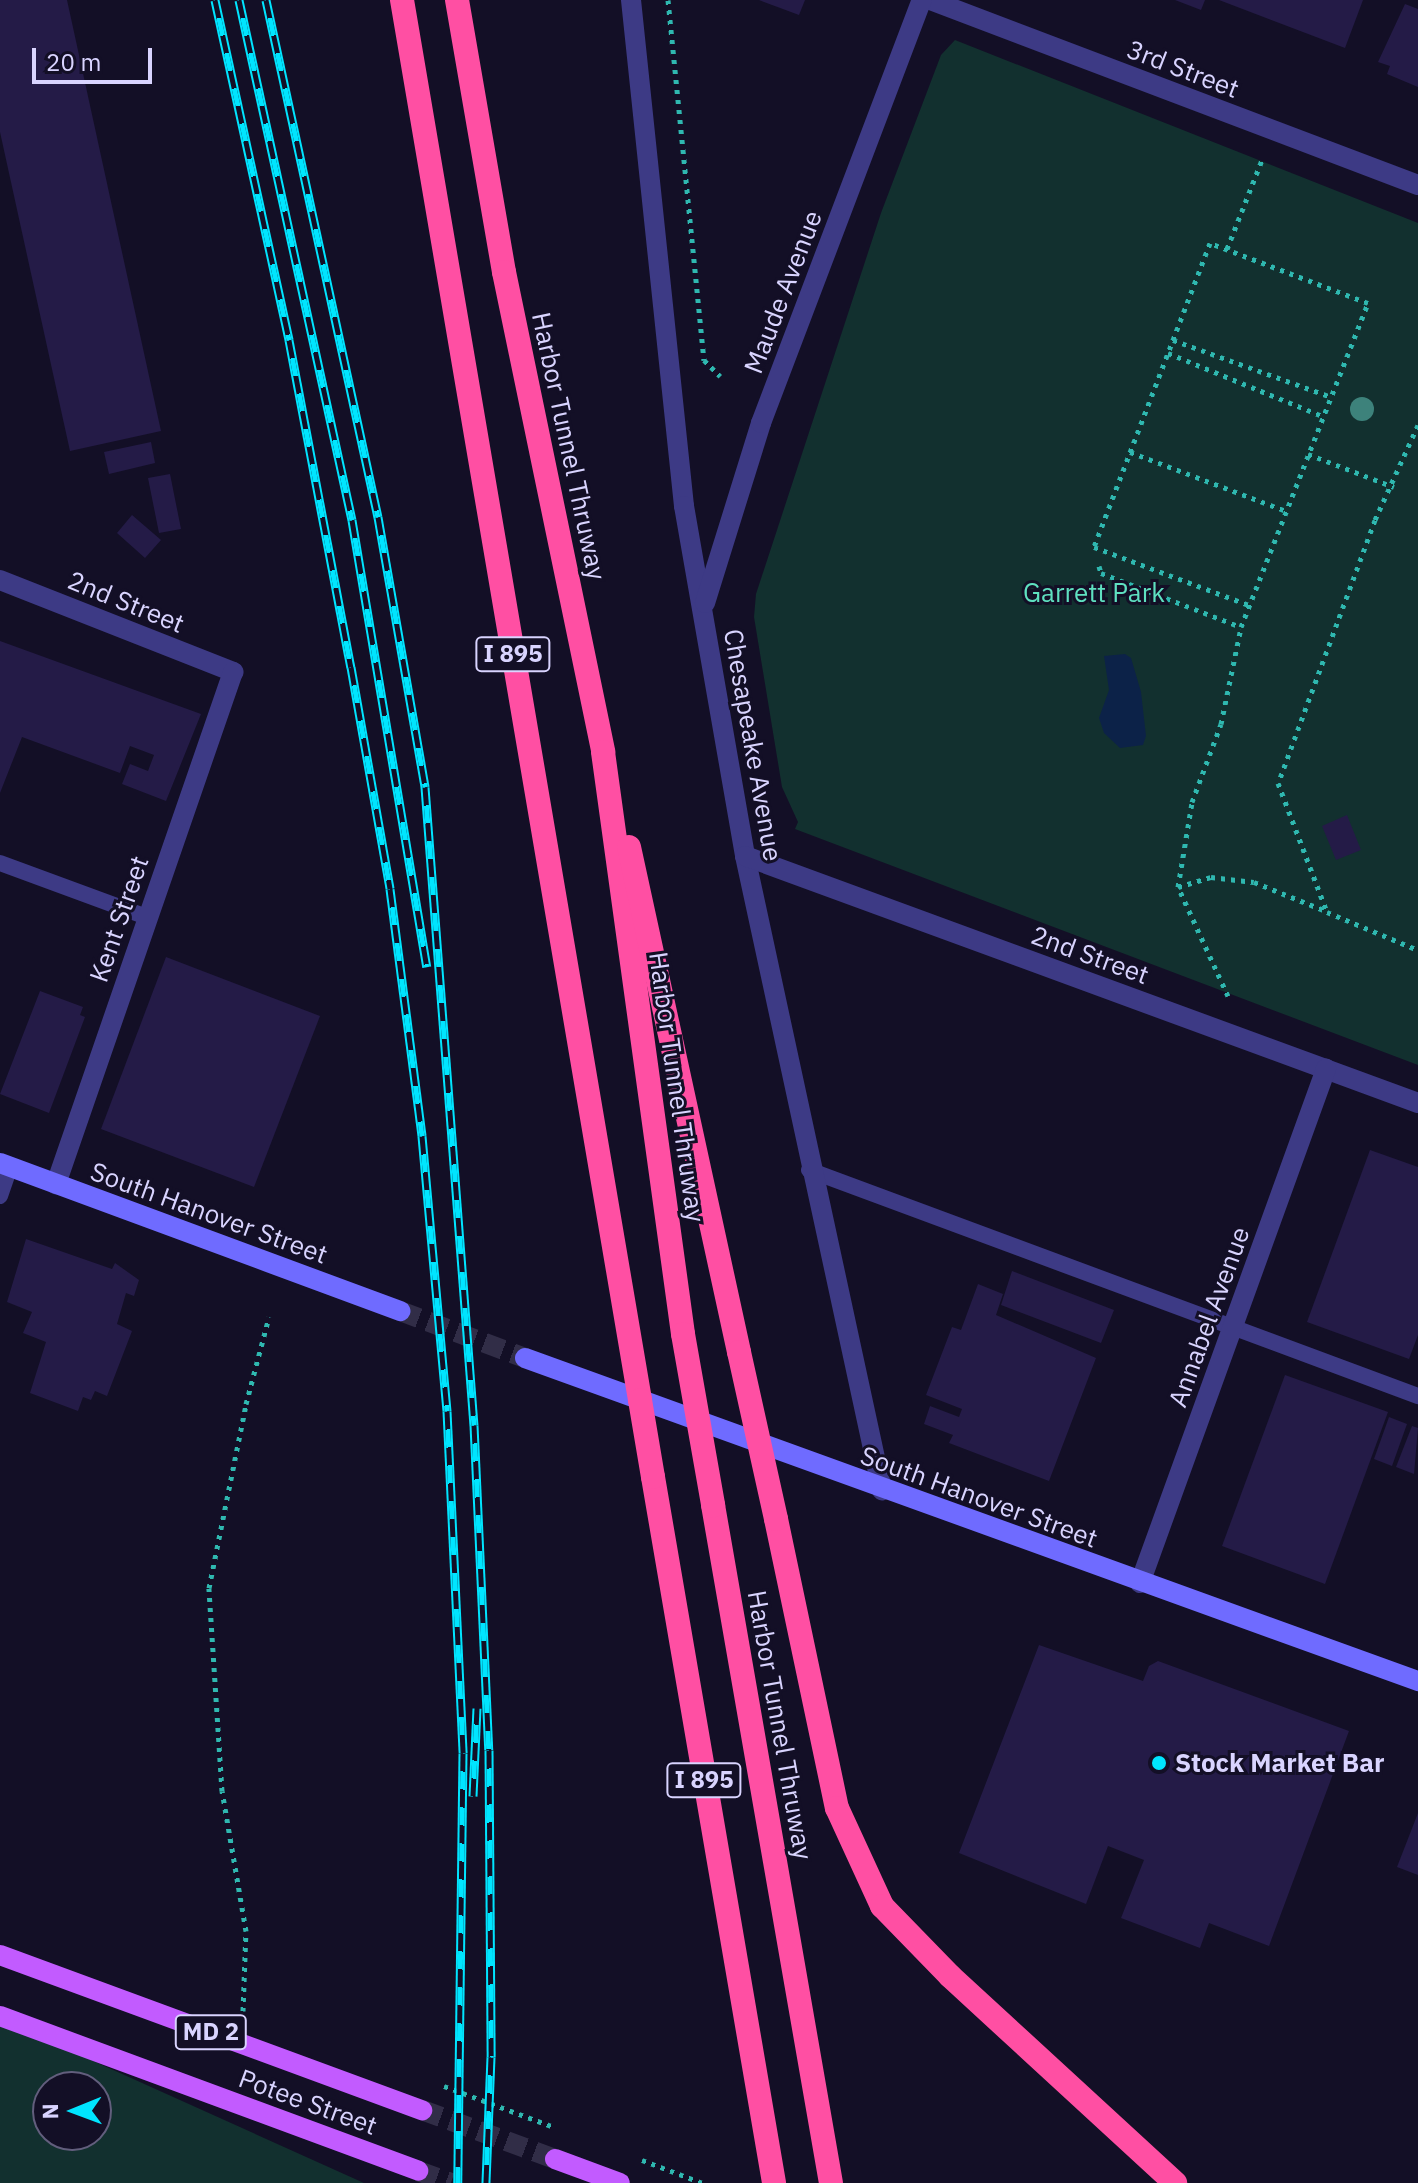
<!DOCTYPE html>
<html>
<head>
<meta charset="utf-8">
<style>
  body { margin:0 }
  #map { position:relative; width:1418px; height:2183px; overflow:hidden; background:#130f26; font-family:"IBM Plex Sans",sans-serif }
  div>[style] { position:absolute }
  .green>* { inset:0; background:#12302f }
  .water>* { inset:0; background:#0c2248 }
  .building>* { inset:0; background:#241b47 }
  .secondary-tunnel>* { height:20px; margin-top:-10px; transform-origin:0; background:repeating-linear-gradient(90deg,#312d47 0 20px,transparent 0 30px) }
  .primary-tunnel>* { height:20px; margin-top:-10px; transform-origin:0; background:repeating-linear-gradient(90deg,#312d47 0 20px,transparent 0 30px) }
  .path>* { height:5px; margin-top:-2.5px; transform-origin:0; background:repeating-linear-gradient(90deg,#2fb8b0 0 4px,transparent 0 10px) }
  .lane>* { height:16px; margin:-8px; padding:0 8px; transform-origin:8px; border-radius:8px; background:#3d3a85 }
  .street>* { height:20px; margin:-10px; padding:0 10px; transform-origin:10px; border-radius:10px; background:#3d3a85 }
  .secondary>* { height:20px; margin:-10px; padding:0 10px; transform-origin:10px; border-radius:10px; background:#6f6bff }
  .primary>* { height:20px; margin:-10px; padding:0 10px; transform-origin:10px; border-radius:10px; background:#c25bff }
  .highway>* { height:24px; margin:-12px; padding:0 12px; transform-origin:12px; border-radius:12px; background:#ff4fa3 }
  .rail>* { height:9px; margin-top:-4.5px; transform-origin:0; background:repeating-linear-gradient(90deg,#130f26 0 18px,#00e5ff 0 36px); box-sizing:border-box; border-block:2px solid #00e5ff }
  .highway-bridge>* { height:24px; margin:-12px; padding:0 12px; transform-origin:12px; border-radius:12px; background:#ff4fa3 }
  .trees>* { width:24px; height:24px; margin:-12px; border-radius:50%; background:#3d827b }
  .dots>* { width:22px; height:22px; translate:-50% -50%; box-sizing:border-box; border:4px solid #130f26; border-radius:50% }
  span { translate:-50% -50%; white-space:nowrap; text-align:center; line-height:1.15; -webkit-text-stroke:6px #130f26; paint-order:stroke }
  .shield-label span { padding:2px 6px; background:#130f26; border:2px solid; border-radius:6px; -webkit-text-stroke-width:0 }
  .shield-label { font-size:24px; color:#d9d4ff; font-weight:700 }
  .street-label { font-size:26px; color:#d9d4ff }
  .park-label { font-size:26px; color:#5fe0c0 }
  .poi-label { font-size:26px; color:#d9d4ff; font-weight:700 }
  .left { translate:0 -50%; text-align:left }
  .north { position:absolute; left:32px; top:2071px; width:80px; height:80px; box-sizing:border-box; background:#130f26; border:2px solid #625e7d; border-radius:50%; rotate:269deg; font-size:22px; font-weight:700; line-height:32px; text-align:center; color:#d9d4ff }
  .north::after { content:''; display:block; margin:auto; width:28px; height:36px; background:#00e5ff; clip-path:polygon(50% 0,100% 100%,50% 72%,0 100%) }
  .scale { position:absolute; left:32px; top:48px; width:120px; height:36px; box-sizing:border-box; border:4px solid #d9d4ff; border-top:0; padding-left:10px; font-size:24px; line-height:28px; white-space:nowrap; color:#d9d4ff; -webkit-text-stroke:6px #130f26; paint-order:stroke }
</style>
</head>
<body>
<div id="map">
  <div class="green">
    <div style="clip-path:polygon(955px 40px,1418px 223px,1418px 1065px,795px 829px,798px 822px,782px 787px,754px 617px,756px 594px,881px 213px,941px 55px)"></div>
    <div style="clip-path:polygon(evenodd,0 2019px,364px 2183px,0 2183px,0 2019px,48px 2087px,96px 2087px,96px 2135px,48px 2135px,48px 2087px)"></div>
  </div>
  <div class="water">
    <div style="clip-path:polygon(1125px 654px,1131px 658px,1141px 692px,1146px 736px,1143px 745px,1120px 748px,1104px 733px,1099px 718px,1109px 690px,1104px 656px)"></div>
  </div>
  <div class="building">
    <div style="clip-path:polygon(0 0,67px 0,161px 431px,70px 451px,0 132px)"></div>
    <div style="clip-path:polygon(759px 0,805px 0,799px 15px)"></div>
    <div style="clip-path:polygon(1175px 0,1205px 0,1201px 10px)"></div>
    <div style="clip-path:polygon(1219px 0,1363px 0,1345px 48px)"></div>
    <div style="clip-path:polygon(1405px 4px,1418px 9px,1418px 87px,1387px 74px,1390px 66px,1378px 62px)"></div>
    <div style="clip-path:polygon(151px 442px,155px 463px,109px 474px,104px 452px)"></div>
    <div style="clip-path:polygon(170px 474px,181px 529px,159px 533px,148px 478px)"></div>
    <div style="clip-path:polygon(132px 515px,161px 540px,145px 558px,117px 533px)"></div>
    <div style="clip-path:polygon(0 641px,201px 714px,166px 801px,122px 784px,130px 764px,148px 771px,154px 755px,130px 746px,120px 773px,22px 737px,0 793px)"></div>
    <div style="clip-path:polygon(1347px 815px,1361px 850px,1336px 860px,1322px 826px)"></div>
    <div style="clip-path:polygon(166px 957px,320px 1016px,254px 1187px,101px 1129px)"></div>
    <div style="clip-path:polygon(40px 991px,83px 1007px,80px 1015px,85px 1017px,49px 1113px,0 1094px)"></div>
    <div style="clip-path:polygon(1370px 1150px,1418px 1167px,1418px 1335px,1409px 1359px,1307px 1322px)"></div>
    <div style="clip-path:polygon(26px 1239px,112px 1269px,115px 1263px,139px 1280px,134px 1296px,126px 1293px,117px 1324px,132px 1331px,107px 1396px,95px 1391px,91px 1400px,83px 1397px,78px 1411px,30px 1393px,46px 1342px,23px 1333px,32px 1312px,7px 1302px)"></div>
    <div style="clip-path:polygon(1012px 1271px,1114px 1310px,1101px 1343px,1001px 1305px)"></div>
    <div style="clip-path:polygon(978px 1284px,1003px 1294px,996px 1315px,1096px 1358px,1049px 1481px,949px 1443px,953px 1435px,924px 1424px,930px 1406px,959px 1417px,962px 1409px,926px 1395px,952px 1327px,961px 1330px)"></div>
    <div style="clip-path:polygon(1285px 1375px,1388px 1412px,1325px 1584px,1222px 1546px)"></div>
    <div style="clip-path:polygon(1389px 1417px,1407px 1424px,1392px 1466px,1374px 1459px)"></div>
    <div style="clip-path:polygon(1412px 1426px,1418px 1428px,1414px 1474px,1396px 1467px)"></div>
    <div style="clip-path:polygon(1039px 1645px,1143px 1681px,1149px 1666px,1158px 1661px,1349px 1731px,1269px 1946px,1209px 1923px,1200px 1948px,1121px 1918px,1144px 1860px,1108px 1846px,1086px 1904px,959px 1853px)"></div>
    <div style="clip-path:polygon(1418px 1813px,1418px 1875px,1397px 1867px)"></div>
  </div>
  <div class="secondary-tunnel">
    <div style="left:400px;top:1311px;width:134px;rotate:20.6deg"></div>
  </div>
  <div class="primary-tunnel">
    <div style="left:422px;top:2110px;width:142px;rotate:20.2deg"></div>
    <div style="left:418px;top:2171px;width:35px;rotate:20deg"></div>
  </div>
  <div class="path">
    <div style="left:668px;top:0;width:362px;rotate:84.3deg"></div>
    <div style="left:704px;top:360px;width:23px;rotate:45deg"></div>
    <div style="left:1227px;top:249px;width:99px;rotate:-68.6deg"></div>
    <div style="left:1173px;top:340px;width:168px;rotate:19.8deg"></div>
    <div style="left:1168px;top:353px;width:166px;rotate:22.2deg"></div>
    <div style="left:1418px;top:425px;width:104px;rotate:114.4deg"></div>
    <div style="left:1375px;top:520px;width:280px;rotate:110.2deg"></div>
    <div style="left:1278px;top:783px;width:138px;rotate:69.2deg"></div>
    <div style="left:1327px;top:912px;width:99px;rotate:22.7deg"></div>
    <div style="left:1130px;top:452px;width:167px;rotate:20.7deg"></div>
    <div style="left:1308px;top:454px;width:92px;rotate:21deg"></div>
    <div style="left:1099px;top:566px;width:7px;rotate:74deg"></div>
    <div style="left:1101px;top:573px;width:150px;rotate:21.1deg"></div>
    <div style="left:1178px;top:887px;width:86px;rotate:-80.6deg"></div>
    <div style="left:1192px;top:802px;width:83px;rotate:-69.6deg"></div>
    <div style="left:1221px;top:724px;width:99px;rotate:-78.3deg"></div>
    <div style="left:1241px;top:627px;width:348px;rotate:-68.6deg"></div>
    <div style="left:1368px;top:303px;width:169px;rotate:-159.2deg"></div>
    <div style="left:1210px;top:243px;width:325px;rotate:110.9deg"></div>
    <div style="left:1094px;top:547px;width:165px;rotate:20.5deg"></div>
    <div style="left:1228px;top:996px;width:120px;rotate:-114.6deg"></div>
    <div style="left:1178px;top:887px;width:34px;rotate:-17deg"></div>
    <div style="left:1211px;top:877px;width:43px;rotate:6.6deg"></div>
    <div style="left:1254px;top:882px;width:78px;rotate:21.9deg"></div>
    <div style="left:243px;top:2011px;width:80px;rotate:-87.9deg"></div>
    <div style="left:246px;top:1931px;width:142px;rotate:-99.7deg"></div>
    <div style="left:222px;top:1791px;width:203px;rotate:-93.7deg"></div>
    <div style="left:209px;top:1588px;width:188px;rotate:-78.6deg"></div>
    <div style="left:246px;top:1404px;width:90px;rotate:-75.2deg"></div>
    <div style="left:444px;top:2086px;width:117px;rotate:20.4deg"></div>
    <div style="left:642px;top:2160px;width:65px;rotate:20.7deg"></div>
  </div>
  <div class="lane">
    <div style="left:0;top:863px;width:157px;rotate:20.2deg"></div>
    <div style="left:809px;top:1170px;width:650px;rotate:20.36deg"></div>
    <div style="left:0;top:1196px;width:31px;rotate:-71deg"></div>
  </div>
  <div class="street">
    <div style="left:631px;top:0;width:509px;rotate:84.02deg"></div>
    <div style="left:684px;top:506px;width:355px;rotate:80.1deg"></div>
    <div style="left:745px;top:856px;width:649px;rotate:77.81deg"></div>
    <div style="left:930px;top:0;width:522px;rotate:20.76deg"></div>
    <div style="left:0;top:580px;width:251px;rotate:21.5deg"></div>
    <div style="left:233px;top:672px;width:542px;rotate:109.07deg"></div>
    <div style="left:705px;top:603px;width:189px;rotate:-72.7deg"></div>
    <div style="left:761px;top:423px;width:453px;rotate:-69.2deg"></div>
    <div style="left:745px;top:856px;width:717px;rotate:20.15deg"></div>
    <div style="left:1140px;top:1583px;width:547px;rotate:-70.11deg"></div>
  </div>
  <div class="secondary">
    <div style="left:0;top:1163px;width:427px;rotate:20.3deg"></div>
    <div style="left:525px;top:1358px;width:950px;rotate:19.89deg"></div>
  </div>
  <div class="primary">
    <div style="left:0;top:1955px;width:450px;rotate:20.2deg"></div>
    <div style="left:0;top:2016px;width:446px;rotate:20.3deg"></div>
    <div style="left:555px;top:2159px;width:69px;rotate:20.3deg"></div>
  </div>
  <div class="highway">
    <div style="left:402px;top:0;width:1420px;rotate:80.35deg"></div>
    <div style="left:457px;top:0;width:276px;rotate:80.2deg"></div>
    <div style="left:504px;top:272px;width:490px;rotate:78.3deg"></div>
    <div style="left:603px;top:752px;width:587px;rotate:82.17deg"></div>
    <div style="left:629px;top:847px;width:517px;rotate:77.71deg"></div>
    <div style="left:653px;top:1477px;width:716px;rotate:80.27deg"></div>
    <div style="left:713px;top:1505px;width:688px;rotate:80.13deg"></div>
    <div style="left:776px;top:1519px;width:295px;rotate:78.1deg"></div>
    <div style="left:837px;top:1808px;width:108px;rotate:65.3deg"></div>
    <div style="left:882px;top:1906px;width:98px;rotate:45.8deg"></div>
    <div style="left:950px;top:1976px;width:306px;rotate:42.6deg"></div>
  </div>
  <div class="rail">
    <div style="left:215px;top:0;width:348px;rotate:77.7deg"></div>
    <div style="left:289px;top:340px;width:333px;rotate:79.3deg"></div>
    <div style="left:351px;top:667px;width:225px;rotate:80deg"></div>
    <div style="left:390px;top:889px;width:249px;rotate:82.6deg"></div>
    <div style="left:422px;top:1136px;width:276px;rotate:84.8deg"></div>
    <div style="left:447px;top:1411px;width:342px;rotate:87.3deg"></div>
    <div style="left:463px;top:1753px;width:430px;rotate:90.7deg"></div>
    <div style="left:239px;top:0;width:532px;rotate:77.74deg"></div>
    <div style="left:352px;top:520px;width:453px;rotate:80.5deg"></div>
    <div style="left:266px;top:0;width:529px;rotate:77.78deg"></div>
    <div style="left:378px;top:517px;width:274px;rotate:80.1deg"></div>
    <div style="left:425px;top:787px;width:640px;rotate:85.61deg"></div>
    <div style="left:474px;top:1425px;width:325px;rotate:87.4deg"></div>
    <div style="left:489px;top:1750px;width:307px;rotate:89.6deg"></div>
    <div style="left:491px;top:2057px;width:126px;rotate:92.3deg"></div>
    <div style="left:473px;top:1796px;width:88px;rotate:-87.4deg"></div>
  </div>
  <div class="highway-bridge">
    <div style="left:683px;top:1334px;width:174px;rotate:80deg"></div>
    <div style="left:739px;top:1352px;width:171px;rotate:77.5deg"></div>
    <div style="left:640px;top:1400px;width:78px;rotate:80.4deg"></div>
  </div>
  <div class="trees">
    <div style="left:1362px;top:409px"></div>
  </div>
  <div class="dots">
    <div style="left:1159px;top:1763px;background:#00e5ff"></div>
  </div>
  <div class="shield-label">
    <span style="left:513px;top:654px">I 895</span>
    <span style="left:704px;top:1780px">I 895</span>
    <span style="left:211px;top:2032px">MD 2</span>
  </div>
  <div class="street-label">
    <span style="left:1183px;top:69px;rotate:21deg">3rd Street</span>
    <span style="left:783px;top:292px;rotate:-69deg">Maude Avenue</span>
    <span style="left:569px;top:446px;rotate:78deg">Harbor Tunnel Thruway</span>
    <span style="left:126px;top:602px;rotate:22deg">2nd Street</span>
    <span style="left:753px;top:745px;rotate:80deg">Chesapeake Avenue</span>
    <span style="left:119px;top:919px;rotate:-71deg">Kent Street</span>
    <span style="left:1090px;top:955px;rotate:20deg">2nd Street</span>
    <span style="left:677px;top:1087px;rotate:82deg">Harbor Tunnel Thruway</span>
    <span style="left:209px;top:1213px;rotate:20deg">South Hanover Street</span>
    <span style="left:1209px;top:1317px;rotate:-70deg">Annabel Avenue</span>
    <span style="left:979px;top:1497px;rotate:20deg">South Hanover Street</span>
    <span style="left:780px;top:1725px;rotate:80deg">Harbor Tunnel Thruway</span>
    <span style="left:308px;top:2102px;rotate:20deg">Potee Street</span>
  </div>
  <div class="park-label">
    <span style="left:1094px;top:593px">Garrett Park</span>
  </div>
  <div class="poi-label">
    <span class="left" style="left:1175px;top:1763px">Stock Market Bar</span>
  </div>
  <div class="north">N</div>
  <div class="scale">20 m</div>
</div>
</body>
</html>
